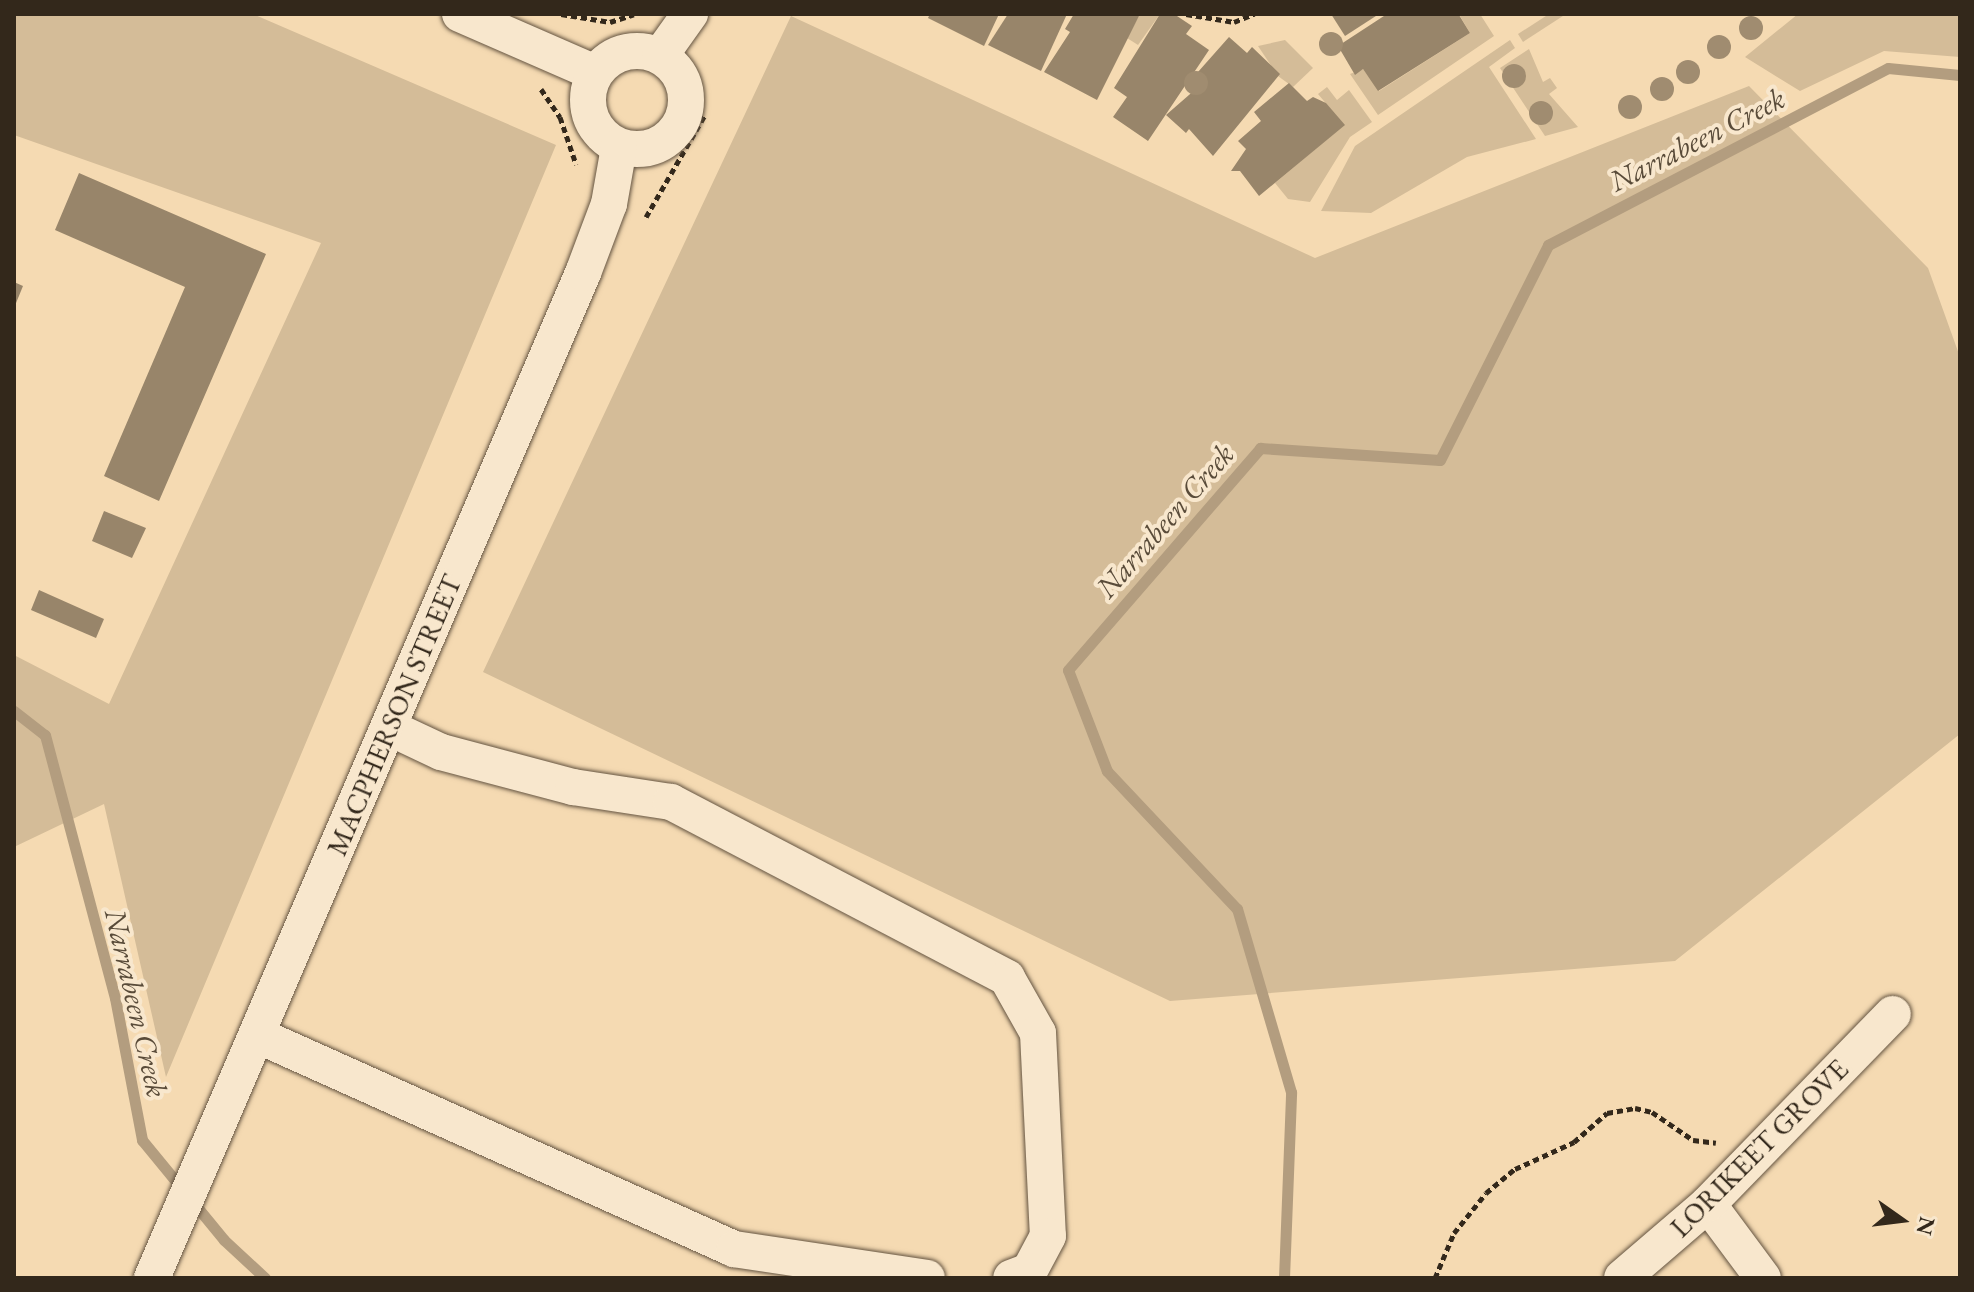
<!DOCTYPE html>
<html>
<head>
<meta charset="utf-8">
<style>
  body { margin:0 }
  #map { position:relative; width:1974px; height:1292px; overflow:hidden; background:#f5dab2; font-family:"EB Garamond",serif }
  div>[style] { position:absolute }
  .green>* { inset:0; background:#d4bc98 }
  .stream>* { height:11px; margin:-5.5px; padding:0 5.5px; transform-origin:5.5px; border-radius:5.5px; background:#b39d7f }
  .building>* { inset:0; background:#98856a }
  .path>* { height:5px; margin-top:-2.5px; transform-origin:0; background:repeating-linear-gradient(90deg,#33281b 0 6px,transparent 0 10px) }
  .roads { filter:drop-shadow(0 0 2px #645441) drop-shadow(0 0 2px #645441) }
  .minor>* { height:36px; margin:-18px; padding:0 18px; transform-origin:18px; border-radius:18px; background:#f8e7cd }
  .minor>.ring { margin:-18px; padding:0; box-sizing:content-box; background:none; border:36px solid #f8e7cd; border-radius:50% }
  .trees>* { width:24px; height:24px; margin:-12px; border-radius:50%; background:#a08c70 }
  span { translate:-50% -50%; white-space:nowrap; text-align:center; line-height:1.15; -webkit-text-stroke:8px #f8e7cd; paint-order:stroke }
  .street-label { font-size:28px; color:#33281b }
  .water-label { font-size:30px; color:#594b39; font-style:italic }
  .frame { position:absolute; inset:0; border:16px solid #33281b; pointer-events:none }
  .north { position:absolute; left:1862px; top:1180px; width:80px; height:80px; -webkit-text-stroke:6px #f8e7cd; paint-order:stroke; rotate:104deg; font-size:22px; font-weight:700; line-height:32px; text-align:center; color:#33281b }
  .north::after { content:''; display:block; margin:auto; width:28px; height:36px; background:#33281b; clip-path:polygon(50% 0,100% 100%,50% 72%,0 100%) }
</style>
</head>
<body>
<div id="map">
  <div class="green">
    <div style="clip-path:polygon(14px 14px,253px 14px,556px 145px,166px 1077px,104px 804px,14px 847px,14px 655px,109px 704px,321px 243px,14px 135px)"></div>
    <div style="clip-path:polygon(1140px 14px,1160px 14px,1138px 45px,1127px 38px)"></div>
    <div style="clip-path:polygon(1452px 14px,1480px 14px,1494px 36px,1378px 115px,1350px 74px,1363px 69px,1379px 91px,1470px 33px,1460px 16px)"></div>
    <div style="clip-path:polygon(1549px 14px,1566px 14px,1523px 42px,1518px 34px)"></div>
    <div style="clip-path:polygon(1798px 14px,1960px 14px,1960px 57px,1884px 51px,1800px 91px,1745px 57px)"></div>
    <div style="clip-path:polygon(791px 16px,1315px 258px,1749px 86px,1928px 268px,1960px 357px,1960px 734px,1675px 961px,1170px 1001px,483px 672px)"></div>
    <div style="clip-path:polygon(1285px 40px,1313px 68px,1293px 87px,1278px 76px,1258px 46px)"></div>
    <div style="clip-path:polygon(1510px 40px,1515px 48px,1489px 67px,1536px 139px,1467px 157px,1371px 213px,1321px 211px,1355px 146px)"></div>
    <div style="clip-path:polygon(1529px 49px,1543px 82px,1550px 78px,1557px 88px,1549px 94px,1578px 127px,1545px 136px,1500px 68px)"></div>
    <div style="clip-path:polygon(1327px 87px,1337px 100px,1349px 90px,1372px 122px,1350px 137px,1310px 202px,1288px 199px,1275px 183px,1344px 125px,1318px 94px)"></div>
  </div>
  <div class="stream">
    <div style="left:14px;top:711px;width:39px;rotate:38deg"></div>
    <div style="left:45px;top:735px;width:272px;rotate:75.1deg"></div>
    <div style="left:115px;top:998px;width:145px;rotate:79.2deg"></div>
    <div style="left:142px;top:1140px;width:129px;rotate:50.6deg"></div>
    <div style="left:224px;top:1240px;width:56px;rotate:42.8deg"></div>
    <div style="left:1284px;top:1278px;width:186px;rotate:-87.8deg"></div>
    <div style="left:1291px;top:1092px;width:191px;rotate:-106.4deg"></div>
    <div style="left:1237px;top:909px;width:190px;rotate:-133.3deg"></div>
    <div style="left:1107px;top:771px;width:108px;rotate:-111.1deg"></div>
    <div style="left:1068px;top:670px;width:294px;rotate:-49.1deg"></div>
    <div style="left:1260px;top:448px;width:180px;rotate:3.8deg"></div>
    <div style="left:1440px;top:460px;width:241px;rotate:-63.3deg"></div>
    <div style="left:1548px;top:245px;width:383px;rotate:-27.5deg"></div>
    <div style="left:1888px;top:68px;width:72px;rotate:5.6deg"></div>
  </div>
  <div class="building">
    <div style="clip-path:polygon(930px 14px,999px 14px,984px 46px,928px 18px)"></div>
    <div style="clip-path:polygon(1008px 14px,1067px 14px,1041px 71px,988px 45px)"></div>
    <div style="clip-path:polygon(1074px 14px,1140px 14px,1097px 100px,1044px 72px,1070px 32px,1065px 29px)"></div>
    <div style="clip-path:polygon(1160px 14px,1174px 14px,1192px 26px,1186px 34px,1209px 50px,1148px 141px,1113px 117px,1127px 97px,1114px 88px)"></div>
    <div style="clip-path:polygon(1331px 14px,1379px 14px,1345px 36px)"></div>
    <div style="clip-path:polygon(1387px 14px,1459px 15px,1470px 33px,1378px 91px,1363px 69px,1355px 75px,1338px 46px)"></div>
    <div style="clip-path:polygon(1229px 37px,1247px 53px,1252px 47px,1280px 74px,1213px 156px,1189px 129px,1186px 133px,1166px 115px,1197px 88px,1190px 81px)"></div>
    <div style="clip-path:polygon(1289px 83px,1307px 101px,1313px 97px,1326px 103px,1345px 125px,1259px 196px,1240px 171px,1231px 171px,1246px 149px,1238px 141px,1261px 121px,1254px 112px)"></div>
    <div style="clip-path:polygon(79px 173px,266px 254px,159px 501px,104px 476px,185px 287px,55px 230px)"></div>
    <div style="clip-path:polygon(14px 282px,23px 286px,14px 308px)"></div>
    <div style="clip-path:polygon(104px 511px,146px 528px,132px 558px,92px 541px)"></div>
    <div style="clip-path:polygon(39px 590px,104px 619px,96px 638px,31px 610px)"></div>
  </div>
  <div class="path">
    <div style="left:561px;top:14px;width:50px;rotate:9.3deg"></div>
    <div style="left:610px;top:22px;width:25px;rotate:-18deg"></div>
    <div style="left:1186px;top:14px;width:49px;rotate:9.5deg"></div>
    <div style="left:1234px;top:22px;width:22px;rotate:-22deg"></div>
    <div style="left:541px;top:89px;width:34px;rotate:56deg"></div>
    <div style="left:560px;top:117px;width:50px;rotate:71.2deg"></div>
    <div style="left:646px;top:217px;width:118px;rotate:-60deg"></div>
    <div style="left:1435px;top:1278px;width:49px;rotate:-67.1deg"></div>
    <div style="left:1454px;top:1233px;width:51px;rotate:-51.3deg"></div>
    <div style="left:1486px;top:1193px;width:38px;rotate:-40deg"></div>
    <div style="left:1515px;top:1169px;width:65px;rotate:-24.6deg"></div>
    <div style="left:1574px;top:1142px;width:44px;rotate:-41.3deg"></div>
    <div style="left:1607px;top:1113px;width:28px;rotate:-10deg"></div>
    <div style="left:1635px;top:1108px;width:17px;rotate:13deg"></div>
    <div style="left:1652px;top:1112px;width:50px;rotate:34.3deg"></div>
    <div style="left:1693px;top:1140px;width:23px;rotate:7deg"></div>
  </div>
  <div class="roads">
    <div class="minor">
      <div style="left:460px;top:14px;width:147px;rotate:23.6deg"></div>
      <div class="ring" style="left:588px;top:51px;width:62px;height:62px"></div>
      <div style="left:660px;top:56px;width:52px;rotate:-54.5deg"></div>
      <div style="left:390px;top:728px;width:56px;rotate:25.2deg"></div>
      <div style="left:441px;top:752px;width:137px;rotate:14.9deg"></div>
      <div style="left:573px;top:787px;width:99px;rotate:8.7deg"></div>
      <div style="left:671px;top:802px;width:379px;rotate:27.6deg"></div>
      <div style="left:1007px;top:978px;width:63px;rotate:60.6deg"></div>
      <div style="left:1038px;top:1033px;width:203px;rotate:87.2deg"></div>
      <div style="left:1048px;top:1236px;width:40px;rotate:118deg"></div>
      <div style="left:1029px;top:1271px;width:19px;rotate:159deg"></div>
      <div style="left:257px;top:1035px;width:523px;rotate:24.16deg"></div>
      <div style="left:734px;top:1249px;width:195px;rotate:8.5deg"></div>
      <div style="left:1708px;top:1204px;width:92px;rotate:53.4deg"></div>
      <div style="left:152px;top:1278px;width:1094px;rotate:-66.79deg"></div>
      <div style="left:583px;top:273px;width:74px;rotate:-69.4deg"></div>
      <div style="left:609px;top:204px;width:58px;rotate:-80deg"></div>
      <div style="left:1622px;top:1278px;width:113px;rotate:-40.7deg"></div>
      <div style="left:1708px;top:1204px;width:265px;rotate:-45.8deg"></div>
    </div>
  </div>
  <div class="trees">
    <div style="left:1751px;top:28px"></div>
    <div style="left:1331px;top:44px"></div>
    <div style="left:1719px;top:47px"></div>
    <div style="left:1688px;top:72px"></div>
    <div style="left:1514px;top:76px"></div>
    <div style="left:1196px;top:83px"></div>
    <div style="left:1662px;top:89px"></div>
    <div style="left:1630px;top:107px"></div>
    <div style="left:1541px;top:113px"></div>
  </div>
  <div class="street-label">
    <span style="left:394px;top:715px;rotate:-67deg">MACPHERSON STREET</span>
    <span style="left:1759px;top:1148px;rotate:-45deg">LORIKEET GROVE</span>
  </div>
  <div class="water-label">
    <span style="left:1697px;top:140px;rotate:-27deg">Narrabeen Creek</span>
    <span style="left:1165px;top:521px;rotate:-49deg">Narrabeen Creek</span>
    <span style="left:136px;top:1003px;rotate:77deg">Narrabeen Creek</span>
  </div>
  <div class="frame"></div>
  <div class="north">N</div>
</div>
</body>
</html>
